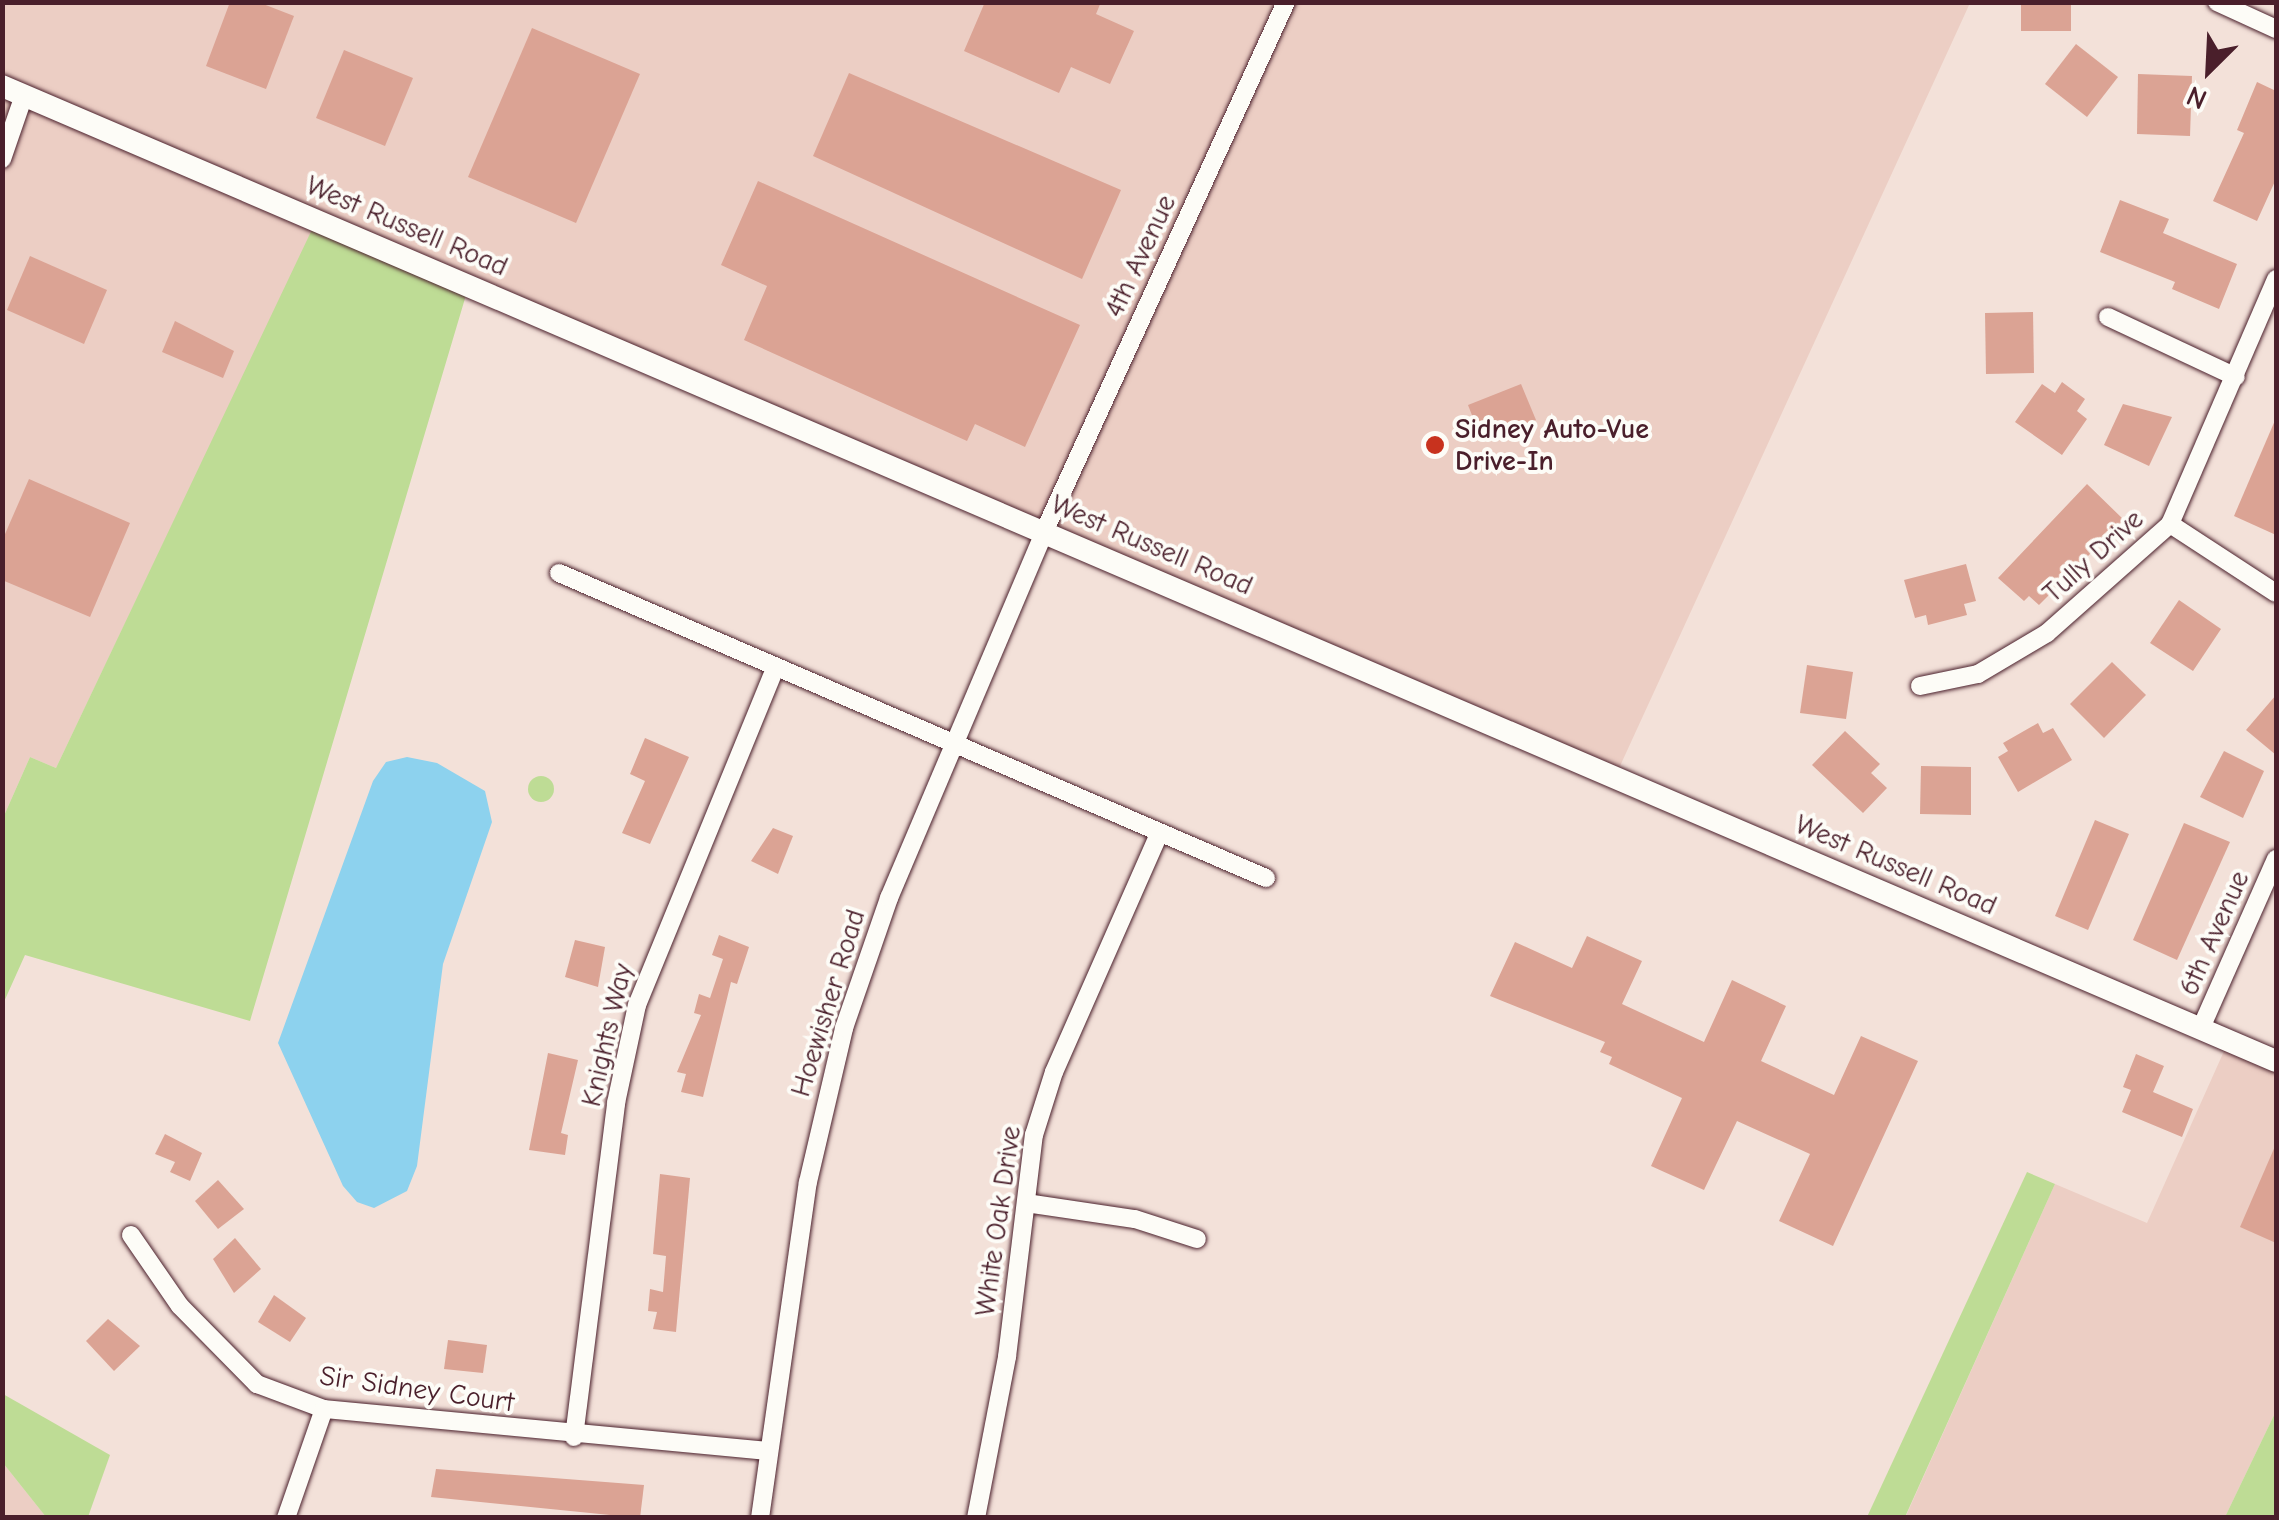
<!DOCTYPE html>
<html>
<head>
<meta charset="utf-8">
<style>
  body { margin:0 }
  #map { position:relative; width:2279px; height:1520px; overflow:hidden; background:#f3e1d9; font-family:"Comic Neue",sans-serif }
  div>[style] { position:absolute }
  .built>* { inset:0; background:#eccec4 }
  .green>* { inset:0; background:#bedc95 }
  .round { border-radius:50% }
  .water>* { inset:0; background:#8dd2ee }
  .building>* { inset:0; background:#dba394 }
  .roads { filter:drop-shadow(0 0 2px #4a1f2b) drop-shadow(0 0 2px #4a1f2b) }
  .minor>* { height:18px; margin:-9px; padding:0 9px; transform-origin:9px; border-radius:9px; background:#fdfcf7 }
  .tertiary>* { height:22px; margin:-11px; padding:0 11px; transform-origin:11px; border-radius:11px; background:#fdfcf7 }
  .dots>* { width:28px; height:28px; translate:-50% -50%; box-sizing:border-box; border:5px solid #fdfcf7; border-radius:50% }
  span { translate:-50% -50%; white-space:nowrap; text-align:center; line-height:1.15; -webkit-text-stroke:8px #fdfcf7; paint-order:stroke }
  .street-label { font-size:28px; color:#4a1f2b }
  .poi-label { font-size:28px; color:#4a1f2b; font-weight:700 }
  .left { translate:0 -50%; text-align:left }
  .frame { position:absolute; inset:0; border:5px solid #4a1f2b; pointer-events:none }
  .north { position:absolute; left:2159px; top:20px; width:100px; height:100px; -webkit-text-stroke:8px #fdfcf7; paint-order:stroke; rotate:204deg; font-size:28px; font-weight:700; line-height:40px; text-align:center; color:#4a1f2b }
  .north::after { content:''; display:block; margin:auto; width:35px; height:45px; background:#4a1f2b; clip-path:polygon(50% 0,100% 100%,50% 72%,0 100%) }
</style>
</head>
<body>
<div id="map">
  <div class="built">
    <div style="clip-path:polygon(3px 3px,333px 5px,1970px 3px,1615px 777px,318px 220px,56px 768px,30px 757px,3px 818px)"></div>
    <div style="clip-path:polygon(2229px 1040px,2276px 1061px,2276px 1411px,2225px 1517px,1905px 1518px,2055px 1184px,2147px 1223px)"></div>
    <div style="clip-path:polygon(3px 1463px,46px 1517px,3px 1517px)"></div>
  </div>
  <div class="green">
    <div style="clip-path:polygon(317px 219px,469px 285px,250px 1021px,25px 955px,3px 1004px,3px 818px,30px 757px,56px 768px)"></div>
    <div class="round" style="left:528px;top:776px;width:26px;height:26px"></div>
    <div style="clip-path:polygon(2027px 1172px,2055px 1184px,1905px 1517px,1867px 1517px)"></div>
    <div style="clip-path:polygon(3px 1394px,110px 1455px,88px 1517px,46px 1517px,3px 1463px)"></div>
    <div style="clip-path:polygon(2276px 1411px,2276px 1517px,2225px 1517px)"></div>
  </div>
  <div class="water">
    <div style="clip-path:polygon(407px 757px,437px 763px,485px 791px,492px 822px,443px 964px,417px 1166px,407px 1191px,374px 1208px,357px 1202px,343px 1186px,278px 1043px,373px 781px,386px 762px)"></div>
  </div>
  <div class="building">
    <div style="clip-path:polygon(230px 2px,258px 2px,294px 16px,266px 89px,206px 66px)"></div>
    <div style="clip-path:polygon(985px 2px,1101px 2px,1096px 14px,1134px 31px,1110px 84px,1071px 67px,1059px 93px,964px 51px)"></div>
    <div style="clip-path:polygon(2021px 2px,2071px 2px,2071px 31px,2021px 31px)"></div>
    <div style="clip-path:polygon(532px 28px,640px 74px,576px 223px,468px 177px)"></div>
    <div style="clip-path:polygon(2076px 44px,2118px 77px,2087px 117px,2045px 84px)"></div>
    <div style="clip-path:polygon(344px 50px,413px 78px,385px 146px,316px 118px)"></div>
    <div style="clip-path:polygon(849px 73px,1121px 190px,1082px 279px,813px 156px)"></div>
    <div style="clip-path:polygon(2138px 74px,2192px 76px,2190px 136px,2137px 134px)"></div>
    <div style="clip-path:polygon(2257px 82px,2276px 91px,2276px 179px,2257px 221px,2213px 201px,2244px 133px,2237px 130px)"></div>
    <div style="clip-path:polygon(758px 181px,1080px 325px,1025px 447px,975px 424px,967px 441px,744px 340px,767px 286px,721px 265px)"></div>
    <div style="clip-path:polygon(2120px 200px,2169px 219px,2163px 233px,2237px 264px,2219px 309px,2172px 289px,2175px 282px,2100px 252px)"></div>
    <div style="clip-path:polygon(30px 256px,107px 290px,84px 344px,7px 310px)"></div>
    <div style="clip-path:polygon(2033px 312px,2034px 373px,1986px 374px,1985px 313px)"></div>
    <div style="clip-path:polygon(175px 321px,234px 351px,223px 378px,162px 352px)"></div>
    <div style="clip-path:polygon(2062px 382px,2085px 399px,2077px 411px,2087px 419px,2062px 455px,2015px 422px,2042px 384px,2055px 393px)"></div>
    <div style="clip-path:polygon(1521px 384px,1536px 420px,1482px 441px,1468px 405px)"></div>
    <div style="clip-path:polygon(2123px 404px,2172px 417px,2149px 466px,2104px 445px)"></div>
    <div style="clip-path:polygon(2276px 418px,2276px 535px,2234px 516px)"></div>
    <div style="clip-path:polygon(29px 479px,130px 523px,90px 617px,2px 580px,2px 541px)"></div>
    <div style="clip-path:polygon(2087px 484px,2124px 520px,2039px 605px,2029px 596px,2024px 601px,1998px 578px)"></div>
    <div style="clip-path:polygon(1966px 564px,1976px 601px,1964px 604px,1967px 615px,1928px 625px,1926px 615px,1915px 618px,1904px 580px)"></div>
    <div style="clip-path:polygon(2179px 600px,2221px 629px,2193px 671px,2150px 643px)"></div>
    <div style="clip-path:polygon(2112px 662px,2146px 695px,2104px 738px,2070px 704px)"></div>
    <div style="clip-path:polygon(1807px 665px,1853px 672px,1846px 719px,1800px 713px)"></div>
    <div style="clip-path:polygon(2276px 695px,2276px 755px,2246px 730px)"></div>
    <div style="clip-path:polygon(2038px 723px,2043px 733px,2053px 728px,2072px 760px,2018px 792px,1998px 757px,2008px 751px,2003px 743px)"></div>
    <div style="clip-path:polygon(1845px 731px,1880px 764px,1871px 773px,1887px 788px,1863px 813px,1812px 765px)"></div>
    <div style="clip-path:polygon(645px 738px,689px 757px,650px 844px,622px 833px,645px 781px,630px 774px)"></div>
    <div style="clip-path:polygon(2224px 751px,2264px 771px,2243px 818px,2200px 797px)"></div>
    <div style="clip-path:polygon(1921px 766px,1971px 767px,1971px 815px,1920px 814px)"></div>
    <div style="clip-path:polygon(2095px 820px,2129px 834px,2088px 930px,2055px 916px)"></div>
    <div style="clip-path:polygon(2184px 823px,2230px 842px,2177px 960px,2133px 940px)"></div>
    <div style="clip-path:polygon(773px 828px,793px 836px,778px 874px,751px 861px)"></div>
    <div style="clip-path:polygon(719px 935px,749px 947px,737px 984px,731px 982px,703px 1097px,681px 1092px,686px 1074px,677px 1072px,701px 1015px,694px 1013px,699px 994px,710px 998px,723px 959px,712px 955px)"></div>
    <div style="clip-path:polygon(1587px 936px,1642px 961px,1622px 1004px,1704px 1042px,1732px 980px,1786px 1006px,1761px 1061px,1834px 1095px,1861px 1036px,1918px 1061px,1833px 1246px,1779px 1221px,1810px 1154px,1737px 1121px,1704px 1190px,1651px 1166px,1682px 1098px,1609px 1064px,1612px 1057px,1600px 1052px,1605px 1042px,1490px 996px,1515px 942px,1572px 968px)"></div>
    <div style="clip-path:polygon(575px 940px,605px 947px,598px 987px,565px 977px)"></div>
    <div style="clip-path:polygon(548px 1053px,578px 1060px,561px 1133px,568px 1135px,565px 1155px,529px 1150px)"></div>
    <div style="clip-path:polygon(2136px 1054px,2164px 1066px,2153px 1092px,2193px 1109px,2182px 1137px,2122px 1112px,2131px 1090px,2123px 1087px)"></div>
    <div style="clip-path:polygon(165px 1134px,202px 1153px,190px 1181px,170px 1172px,175px 1162px,155px 1154px)"></div>
    <div style="clip-path:polygon(2276px 1144px,2276px 1243px,2240px 1227px)"></div>
    <div style="clip-path:polygon(660px 1174px,690px 1178px,676px 1332px,653px 1329px,657px 1312px,648px 1311px,650px 1289px,663px 1292px,666px 1256px,653px 1254px)"></div>
    <div style="clip-path:polygon(218px 1180px,244px 1209px,218px 1229px,195px 1201px)"></div>
    <div style="clip-path:polygon(235px 1238px,261px 1269px,234px 1293px,213px 1259px)"></div>
    <div style="clip-path:polygon(274px 1295px,306px 1318px,290px 1342px,258px 1322px)"></div>
    <div style="clip-path:polygon(108px 1319px,140px 1346px,114px 1371px,86px 1341px)"></div>
    <div style="clip-path:polygon(448px 1340px,487px 1345px,483px 1373px,444px 1369px)"></div>
    <div style="clip-path:polygon(436px 1469px,644px 1485px,640px 1518px,431px 1497px)"></div>
  </div>
  <div class="roads">
    <div class="minor">
      <div style="left:2217px;top:2px;width:65px;rotate:24.6deg"></div>
      <div style="left:2px;top:159px;width:68px;rotate:-71deg"></div>
      <div style="left:2108px;top:317px;width:141px;rotate:25.1deg"></div>
      <div style="left:2170px;top:524px;width:126px;rotate:33.1deg"></div>
      <div style="left:559px;top:573px;width:770px;rotate:23.34deg"></div>
      <div style="left:1920px;top:686px;width:59px;rotate:-11.7deg"></div>
      <div style="left:1978px;top:674px;width:80px;rotate:-30.7deg"></div>
      <div style="left:2047px;top:633px;width:164px;rotate:-41.5deg"></div>
      <div style="left:2170px;top:524px;width:267px;rotate:-66.6deg"></div>
      <div style="left:2201px;top:1028px;width:185px;rotate:-66.1deg"></div>
      <div style="left:1026px;top:1203px;width:110px;rotate:8.4deg"></div>
      <div style="left:1135px;top:1219px;width:65px;rotate:17.9deg"></div>
      <div style="left:131px;top:1235px;width:86px;rotate:55.4deg"></div>
      <div style="left:180px;top:1306px;width:110px;rotate:45.4deg"></div>
      <div style="left:257px;top:1384px;width:72px;rotate:20.5deg"></div>
      <div style="left:324px;top:1409px;width:445px;rotate:5.4deg"></div>
      <div style="left:574px;top:1437px;width:337px;rotate:-82.8deg"></div>
      <div style="left:616px;top:1103px;width:100px;rotate:-77.9deg"></div>
      <div style="left:637px;top:1005px;width:364px;rotate:-67.7deg"></div>
      <div style="left:286px;top:1518px;width:115px;rotate:-70.8deg"></div>
      <div style="left:760px;top:1518px;width:339px;rotate:-81.9deg"></div>
      <div style="left:808px;top:1182px;width:158px;rotate:-76.8deg"></div>
      <div style="left:844px;top:1028px;width:138px;rotate:-70.9deg"></div>
      <div style="left:889px;top:898px;width:397px;rotate:-67deg"></div>
      <div style="left:1044px;top:532px;width:583px;rotate:-65.46deg"></div>
      <div style="left:976px;top:1518px;width:164px;rotate:-79.1deg"></div>
      <div style="left:1007px;top:1357px;width:224px;rotate:-83.1deg"></div>
      <div style="left:1034px;top:1135px;width:66px;rotate:-72.4deg"></div>
      <div style="left:1054px;top:1072px;width:260px;rotate:-66.2deg"></div>
    </div>
    <div class="tertiary">
      <div style="left:2px;top:86px;width:2474px;rotate:23.21deg"></div>
    </div>
  </div>
  <div class="dots">
    <div style="left:1435px;top:445px;background:#c8321e"></div>
  </div>
  <div class="street-label">
    <span style="left:407px;top:226px;rotate:23deg">West Russell Road</span>
    <span style="left:1140px;top:256px;rotate:-65deg">4th Avenue</span>
    <span style="left:1152px;top:545px;rotate:23deg">West Russell Road</span>
    <span style="left:2093px;top:556px;rotate:-42deg">Tully Drive</span>
    <span style="left:1896px;top:865px;rotate:23deg">West Russell Road</span>
    <span style="left:2214px;top:933px;rotate:-66deg">6th Avenue</span>
    <span style="left:828px;top:1003px;rotate:-73deg">Hoewisher Road</span>
    <span style="left:607px;top:1035px;rotate:-77deg">Knights Way</span>
    <span style="left:998px;top:1221px;rotate:-82deg">White Oak Drive</span>
    <span style="left:417px;top:1389px;rotate:8deg">Sir Sidney Court</span>
  </div>
  <div class="poi-label">
    <span class="left" style="left:1455px;top:445px">Sidney Auto-Vue<br>Drive-In</span>
  </div>
  <div class="frame"></div>
  <div class="north">N</div>
</div>
</body>
</html>
